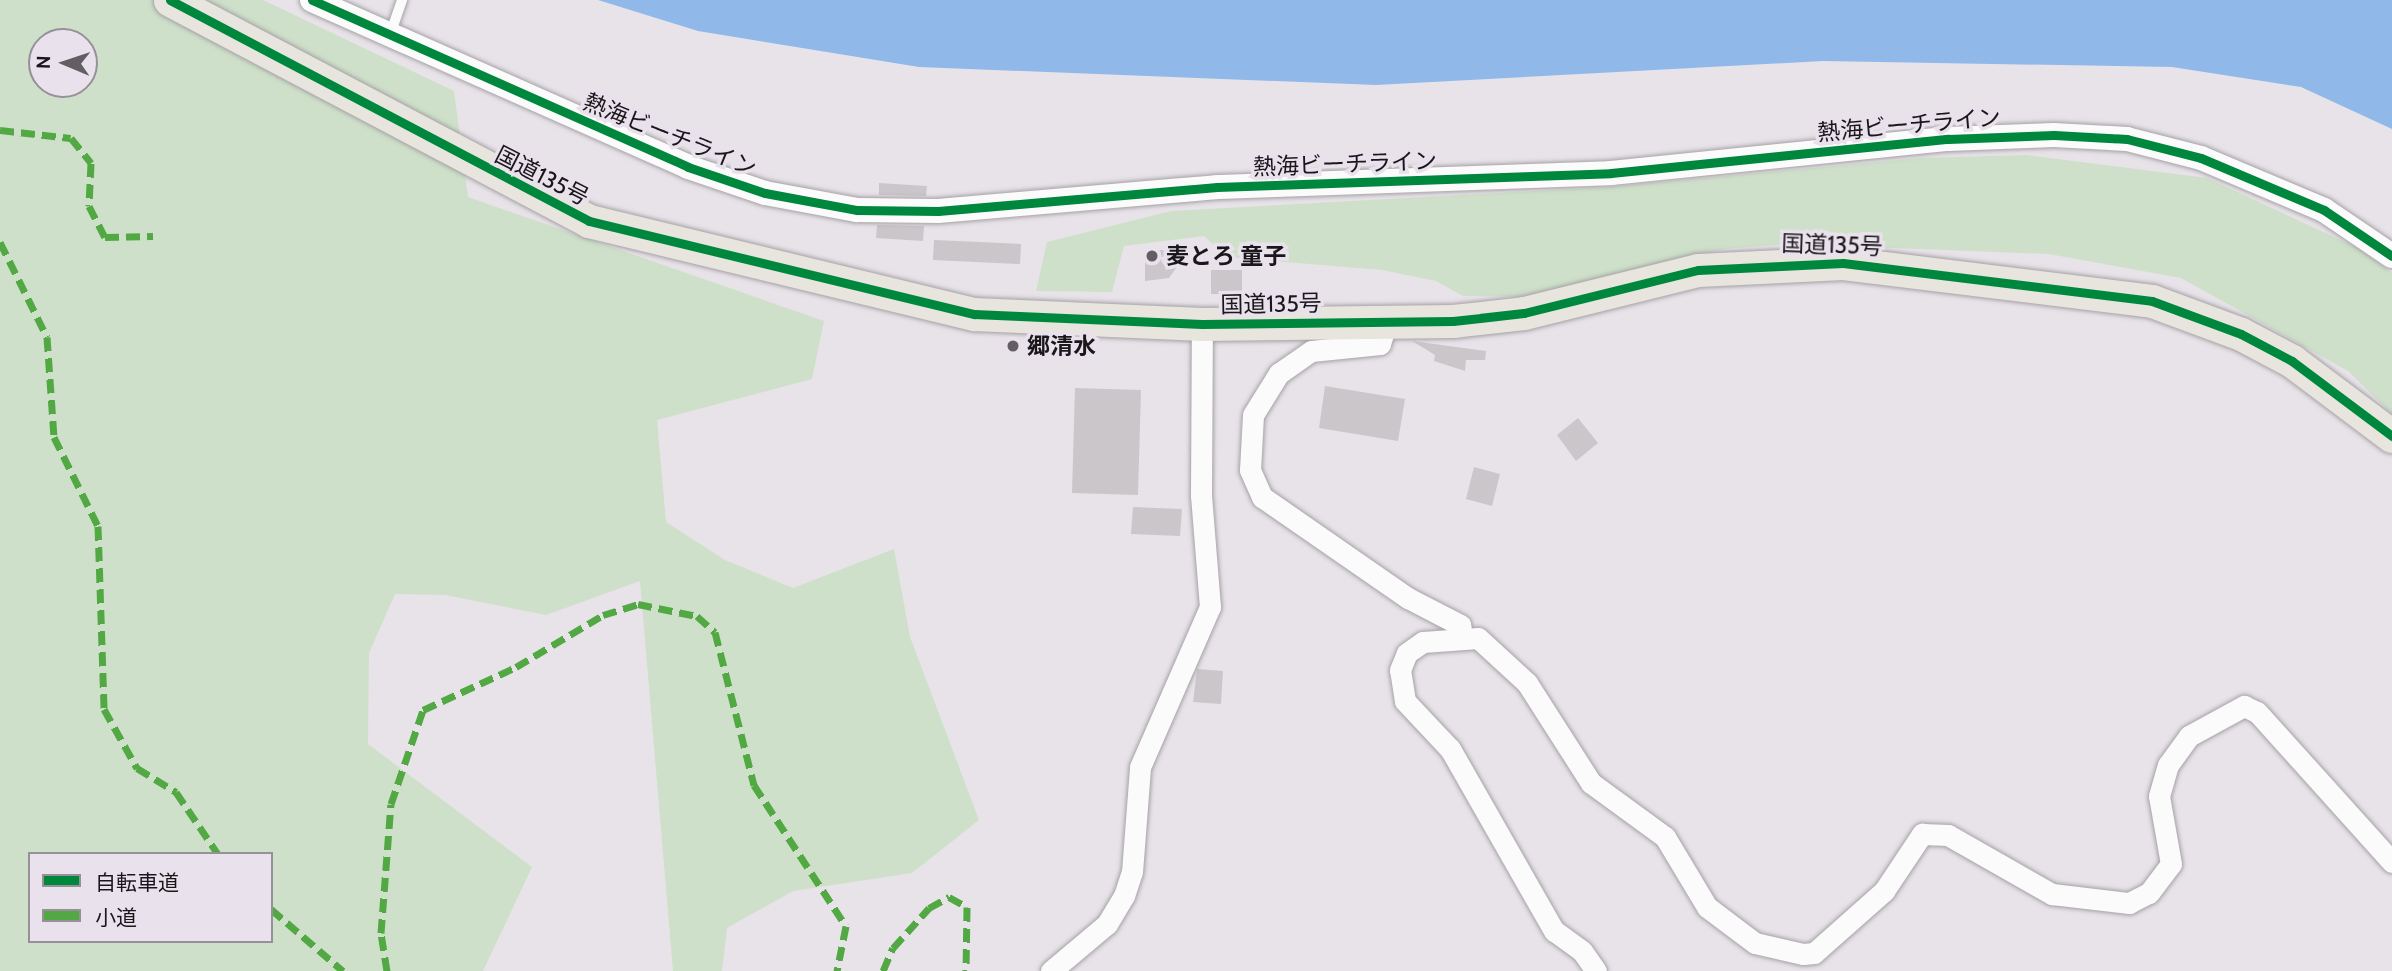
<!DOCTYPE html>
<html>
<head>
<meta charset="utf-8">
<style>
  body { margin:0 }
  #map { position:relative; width:2392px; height:971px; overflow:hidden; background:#e8e3e9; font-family:Cabin,"Noto Sans JP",sans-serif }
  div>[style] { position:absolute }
  .green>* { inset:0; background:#cee0c9 }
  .water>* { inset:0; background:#90b9ea }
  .building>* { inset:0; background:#cac6ca }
  .roads { filter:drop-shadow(0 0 2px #a5a2a6) drop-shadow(0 0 2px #a5a2a6) }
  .service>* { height:10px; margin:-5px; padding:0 5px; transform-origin:5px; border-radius:5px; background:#fcfbfc }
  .minor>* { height:21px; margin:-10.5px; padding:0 10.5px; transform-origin:10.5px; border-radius:10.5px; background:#fcfbfc }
  .tertiary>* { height:24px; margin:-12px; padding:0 12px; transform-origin:12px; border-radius:12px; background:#fcfbfc }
  .trunk>* { height:33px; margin:-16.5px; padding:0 16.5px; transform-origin:16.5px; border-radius:16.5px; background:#e8e4de }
  .quiet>* { height:7px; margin-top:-3.5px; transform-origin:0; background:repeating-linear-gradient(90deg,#52a943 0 14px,transparent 0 21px) }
  .cycleway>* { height:9px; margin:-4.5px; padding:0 4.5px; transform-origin:4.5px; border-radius:4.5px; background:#00873e }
  .dots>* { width:19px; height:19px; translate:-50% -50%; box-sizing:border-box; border:4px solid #e9e1eb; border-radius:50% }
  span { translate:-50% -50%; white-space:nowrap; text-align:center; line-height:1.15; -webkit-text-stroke:7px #e9e1eb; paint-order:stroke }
  .street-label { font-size:23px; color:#1a171b }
  .poi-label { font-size:23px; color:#1a171b; font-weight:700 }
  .left { translate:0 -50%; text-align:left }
  .legend { position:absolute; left:28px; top:852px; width:245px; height:91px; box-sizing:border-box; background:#e9e1eb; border:2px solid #969098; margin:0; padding:9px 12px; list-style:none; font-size:21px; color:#1a171b }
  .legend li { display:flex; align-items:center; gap:14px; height:35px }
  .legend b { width:35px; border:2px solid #969098 }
  .north { position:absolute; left:28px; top:28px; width:70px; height:70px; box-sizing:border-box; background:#e9e1eb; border:2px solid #969098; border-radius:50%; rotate:272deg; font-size:19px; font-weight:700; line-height:28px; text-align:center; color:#1a171b }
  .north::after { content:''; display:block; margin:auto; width:24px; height:32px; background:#625e63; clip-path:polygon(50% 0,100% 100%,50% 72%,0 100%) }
</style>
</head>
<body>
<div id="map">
  <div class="green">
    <div style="clip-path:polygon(evenodd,0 0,263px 0,454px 91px,468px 197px,824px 321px,812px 379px,657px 420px,666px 522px,725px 560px,793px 588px,894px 549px,910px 637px,979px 820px,912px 873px,793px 891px,727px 928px,722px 971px,673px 971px,640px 581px,546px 615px,445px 595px,395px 594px,369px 653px,368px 744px,532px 867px,483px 971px,0 971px,0 0,42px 42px,84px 42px,84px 84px,42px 84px,42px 42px,0 0,30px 854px,271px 854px,271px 941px,30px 941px,30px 854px)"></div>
    <div style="clip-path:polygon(2027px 155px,2207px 178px,2360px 249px,2392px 273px,2392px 414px,2348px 371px,2181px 278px,2049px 254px,1791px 244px,1724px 249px,1539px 297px,1463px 296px,1436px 281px,1382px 270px,1226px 257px,1204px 236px,1124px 246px,1112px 292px,1036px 291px,1047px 242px,1171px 211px,1610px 187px,1920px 158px)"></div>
  </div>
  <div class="water">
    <div style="clip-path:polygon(598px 0,2392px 0,2392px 129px,2301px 87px,2172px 67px,1823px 61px,1376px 85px,919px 67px,698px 31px)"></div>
  </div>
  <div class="building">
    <div style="clip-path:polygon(879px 183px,927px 186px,926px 196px,879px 195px)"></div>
    <div style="clip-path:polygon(877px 225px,924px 226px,923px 241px,876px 238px)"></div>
    <div style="clip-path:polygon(934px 240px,1021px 244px,1020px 264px,933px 260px)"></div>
    <div style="clip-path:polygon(1145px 250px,1189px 250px,1169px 278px,1145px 281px)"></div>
    <div style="clip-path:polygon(1211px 270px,1242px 270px,1242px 294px,1211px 294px)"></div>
    <div style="clip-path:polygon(1412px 341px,1486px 351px,1485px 360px,1466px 360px,1465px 371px,1434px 361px,1435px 355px)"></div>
    <div style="clip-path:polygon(1325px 386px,1405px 399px,1398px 441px,1319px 428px)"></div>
    <div style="clip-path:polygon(1075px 388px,1141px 390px,1138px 495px,1072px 493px)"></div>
    <div style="clip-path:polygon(1578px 418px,1598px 443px,1576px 461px,1557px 435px)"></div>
    <div style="clip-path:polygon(1474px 467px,1500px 474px,1492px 506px,1466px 499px)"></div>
    <div style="clip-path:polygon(1133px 507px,1182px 509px,1180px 536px,1131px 534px)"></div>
    <div style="clip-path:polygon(1197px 669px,1223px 671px,1221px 704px,1193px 702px)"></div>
  </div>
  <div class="roads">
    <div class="service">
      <div style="left:391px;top:32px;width:34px;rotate:-71deg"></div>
    </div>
    <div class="minor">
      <div style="left:1387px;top:322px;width:23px;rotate:108deg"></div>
      <div style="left:1380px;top:344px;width:69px;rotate:174.2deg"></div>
      <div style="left:1311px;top:351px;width:39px;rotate:145deg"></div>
      <div style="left:1279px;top:373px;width:49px;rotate:121.8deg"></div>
      <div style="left:1253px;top:415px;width:55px;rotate:93.1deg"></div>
      <div style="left:1250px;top:470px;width:30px;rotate:66deg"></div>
      <div style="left:1262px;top:497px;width:178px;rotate:34.7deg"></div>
      <div style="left:1408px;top:598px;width:59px;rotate:27.4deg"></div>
      <div style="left:1460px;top:625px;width:12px;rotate:81deg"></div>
      <div style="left:1051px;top:971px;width:73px;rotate:-40deg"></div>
      <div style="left:1107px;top:924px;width:33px;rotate:-59deg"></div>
      <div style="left:1124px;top:896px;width:25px;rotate:-72deg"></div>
      <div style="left:1132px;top:872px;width:105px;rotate:-85.6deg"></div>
      <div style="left:1140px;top:767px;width:175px;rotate:-66.4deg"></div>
      <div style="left:1210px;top:607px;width:111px;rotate:-94.6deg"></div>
      <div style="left:1201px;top:496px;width:172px;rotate:-89.7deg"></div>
      <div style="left:1596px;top:971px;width:24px;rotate:-125deg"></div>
      <div style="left:1582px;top:951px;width:34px;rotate:-144deg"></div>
      <div style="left:1554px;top:931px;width:210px;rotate:-119.7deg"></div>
      <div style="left:1450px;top:749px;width:66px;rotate:-133.2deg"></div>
      <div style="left:1405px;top:701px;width:31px;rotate:-99deg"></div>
      <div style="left:1400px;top:670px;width:18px;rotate:-68deg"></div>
      <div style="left:1407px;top:653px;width:19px;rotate:-35deg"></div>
      <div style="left:1423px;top:642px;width:55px;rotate:-4.2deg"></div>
      <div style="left:1478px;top:638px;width:67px;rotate:42.6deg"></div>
      <div style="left:1527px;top:683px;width:119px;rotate:57.4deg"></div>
      <div style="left:1591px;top:783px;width:92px;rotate:36.1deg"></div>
      <div style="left:1665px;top:837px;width:82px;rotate:59deg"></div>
      <div style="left:1707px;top:907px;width:60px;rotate:36.9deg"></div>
      <div style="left:1755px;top:943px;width:49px;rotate:12.9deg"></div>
      <div style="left:1803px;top:954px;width:11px;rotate:-5deg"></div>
      <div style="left:1814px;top:953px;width:94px;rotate:-41.5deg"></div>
      <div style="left:1884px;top:891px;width:69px;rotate:-56.3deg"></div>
      <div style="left:1922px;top:834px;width:26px;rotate:2deg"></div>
      <div style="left:1948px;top:835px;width:120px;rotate:29.6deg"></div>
      <div style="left:2052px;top:894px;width:78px;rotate:6.7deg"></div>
      <div style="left:2129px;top:903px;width:22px;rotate:-27deg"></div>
      <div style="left:2149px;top:893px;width:36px;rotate:-53deg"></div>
      <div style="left:2171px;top:864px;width:69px;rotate:-100deg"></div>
      <div style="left:2159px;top:796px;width:32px;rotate:-74deg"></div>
      <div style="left:2168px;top:765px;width:36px;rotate:-54deg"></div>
      <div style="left:2189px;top:736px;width:63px;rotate:-28.6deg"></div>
      <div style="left:2244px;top:706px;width:14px;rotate:25deg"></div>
      <div style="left:2257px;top:712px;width:202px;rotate:48deg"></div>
    </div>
    <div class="tertiary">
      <div style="left:312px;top:0;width:411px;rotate:23.9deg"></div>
      <div style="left:688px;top:167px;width:81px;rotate:18.7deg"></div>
      <div style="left:765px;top:193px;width:94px;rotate:10.5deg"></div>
      <div style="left:857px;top:210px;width:81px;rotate:0.7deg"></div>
      <div style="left:938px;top:211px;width:280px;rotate:-4.9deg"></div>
      <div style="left:1217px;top:187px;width:394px;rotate:-2deg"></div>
      <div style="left:1611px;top:173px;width:339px;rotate:-5.8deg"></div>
      <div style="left:1948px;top:139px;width:106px;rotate:-2.2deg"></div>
      <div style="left:2054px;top:135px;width:73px;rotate:3.1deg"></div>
      <div style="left:2127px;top:139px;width:76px;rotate:14.4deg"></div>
      <div style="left:2201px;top:158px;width:134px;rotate:22.9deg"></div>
      <div style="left:2324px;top:210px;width:82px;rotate:34.1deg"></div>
    </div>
    <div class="trunk">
      <div style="left:170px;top:0;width:474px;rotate:27.8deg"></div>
      <div style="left:589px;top:221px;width:396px;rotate:13.6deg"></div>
      <div style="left:974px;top:314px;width:228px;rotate:2.5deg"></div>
      <div style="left:1202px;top:324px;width:251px;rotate:-0.7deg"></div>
      <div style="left:1453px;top:321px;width:71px;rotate:-6.4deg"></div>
      <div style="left:1524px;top:313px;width:179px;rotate:-13.9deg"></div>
      <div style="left:1698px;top:270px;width:145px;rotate:-2.8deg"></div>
      <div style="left:1843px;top:263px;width:311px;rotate:7deg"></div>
      <div style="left:2152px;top:301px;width:95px;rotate:20.3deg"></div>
      <div style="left:2241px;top:334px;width:58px;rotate:27.9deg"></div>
      <div style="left:2292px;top:361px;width:125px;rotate:36.9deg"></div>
    </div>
  </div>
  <div class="quiet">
    <div style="left:0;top:130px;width:71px;rotate:6.4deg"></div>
    <div style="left:71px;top:138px;width:32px;rotate:51deg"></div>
    <div style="left:91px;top:163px;width:43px;rotate:92.7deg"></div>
    <div style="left:89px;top:206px;width:35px;rotate:63deg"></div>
    <div style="left:105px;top:237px;width:48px;rotate:-1.2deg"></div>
    <div style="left:0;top:242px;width:106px;rotate:63.7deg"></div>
    <div style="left:47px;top:337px;width:100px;rotate:86deg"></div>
    <div style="left:54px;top:437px;width:99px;rotate:63.7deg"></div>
    <div style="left:98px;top:526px;width:183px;rotate:88.1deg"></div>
    <div style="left:104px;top:709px;width:68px;rotate:60.8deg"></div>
    <div style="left:137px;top:768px;width:46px;rotate:31.6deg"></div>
    <div style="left:176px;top:792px;width:75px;rotate:55.9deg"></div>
    <div style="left:271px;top:909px;width:95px;rotate:40.7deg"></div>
    <div style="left:387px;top:971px;width:38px;rotate:-99deg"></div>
    <div style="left:381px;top:933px;width:129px;rotate:-85.6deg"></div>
    <div style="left:391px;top:804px;width:99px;rotate:-71.2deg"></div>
    <div style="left:423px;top:710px;width:102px;rotate:-24.8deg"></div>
    <div style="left:516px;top:667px;width:101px;rotate:-30.9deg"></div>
    <div style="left:603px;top:615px;width:37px;rotate:-17deg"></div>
    <div style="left:638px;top:604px;width:60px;rotate:11.5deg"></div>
    <div style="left:697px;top:616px;width:24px;rotate:42deg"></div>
    <div style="left:715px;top:632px;width:158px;rotate:75.7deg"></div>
    <div style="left:754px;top:785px;width:168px;rotate:56.9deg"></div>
    <div style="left:846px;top:926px;width:46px;rotate:101.3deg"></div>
    <div style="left:883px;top:971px;width:25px;rotate:-67deg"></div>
    <div style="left:893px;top:948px;width:54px;rotate:-48deg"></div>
    <div style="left:929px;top:908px;width:23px;rotate:-29deg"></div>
    <div style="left:949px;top:897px;width:21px;rotate:29deg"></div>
    <div style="left:967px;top:907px;width:64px;rotate:90.9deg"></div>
  </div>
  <div class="cycleway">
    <div style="left:170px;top:0;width:474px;rotate:27.8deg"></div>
    <div style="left:589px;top:221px;width:396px;rotate:13.6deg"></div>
    <div style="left:974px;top:314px;width:228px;rotate:2.5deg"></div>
    <div style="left:1202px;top:324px;width:251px;rotate:-0.7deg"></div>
    <div style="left:1453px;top:321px;width:71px;rotate:-6.4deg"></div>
    <div style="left:1524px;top:313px;width:179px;rotate:-13.9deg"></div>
    <div style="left:1698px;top:270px;width:145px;rotate:-2.8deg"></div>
    <div style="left:1843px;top:263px;width:311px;rotate:7deg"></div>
    <div style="left:2152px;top:301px;width:95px;rotate:20.3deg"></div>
    <div style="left:2241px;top:334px;width:58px;rotate:27.9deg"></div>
    <div style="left:2292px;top:361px;width:125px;rotate:36.9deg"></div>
    <div style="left:312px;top:0;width:411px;rotate:23.9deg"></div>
    <div style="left:688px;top:167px;width:81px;rotate:18.7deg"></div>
    <div style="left:765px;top:193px;width:94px;rotate:10.5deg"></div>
    <div style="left:857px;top:210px;width:81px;rotate:0.7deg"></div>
    <div style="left:938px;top:211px;width:280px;rotate:-4.9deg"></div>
    <div style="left:1217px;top:187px;width:394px;rotate:-2deg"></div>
    <div style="left:1611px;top:173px;width:339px;rotate:-5.8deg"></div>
    <div style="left:1948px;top:139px;width:106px;rotate:-2.2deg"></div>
    <div style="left:2054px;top:135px;width:73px;rotate:3.1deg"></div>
    <div style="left:2127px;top:139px;width:76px;rotate:14.4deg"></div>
    <div style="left:2201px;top:158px;width:134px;rotate:22.9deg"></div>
    <div style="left:2324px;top:210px;width:82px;rotate:34.1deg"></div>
  </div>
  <div class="dots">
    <div style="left:1152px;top:256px;background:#625e63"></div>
    <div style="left:1013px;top:346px;background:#625e63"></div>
  </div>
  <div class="street-label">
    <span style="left:1909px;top:125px;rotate:-5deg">熱海ビーチライン</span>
    <span style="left:670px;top:135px;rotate:22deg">熱海ビーチライン</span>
    <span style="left:1345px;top:164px;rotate:-2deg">熱海ビーチライン</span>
    <span style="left:542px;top:176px;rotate:27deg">国道135号</span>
    <span style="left:1832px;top:245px;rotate:2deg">国道135号</span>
    <span style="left:1271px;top:304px;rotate:-1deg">国道135号</span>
  </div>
  <div class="poi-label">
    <span class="left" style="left:1166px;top:256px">麦とろ 童子</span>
    <span class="left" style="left:1027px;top:346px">郷清水</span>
  </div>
  <ul class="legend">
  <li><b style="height:9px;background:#00873e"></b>自転車道</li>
  <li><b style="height:9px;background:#52a943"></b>小道</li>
  </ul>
  <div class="north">N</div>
</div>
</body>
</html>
